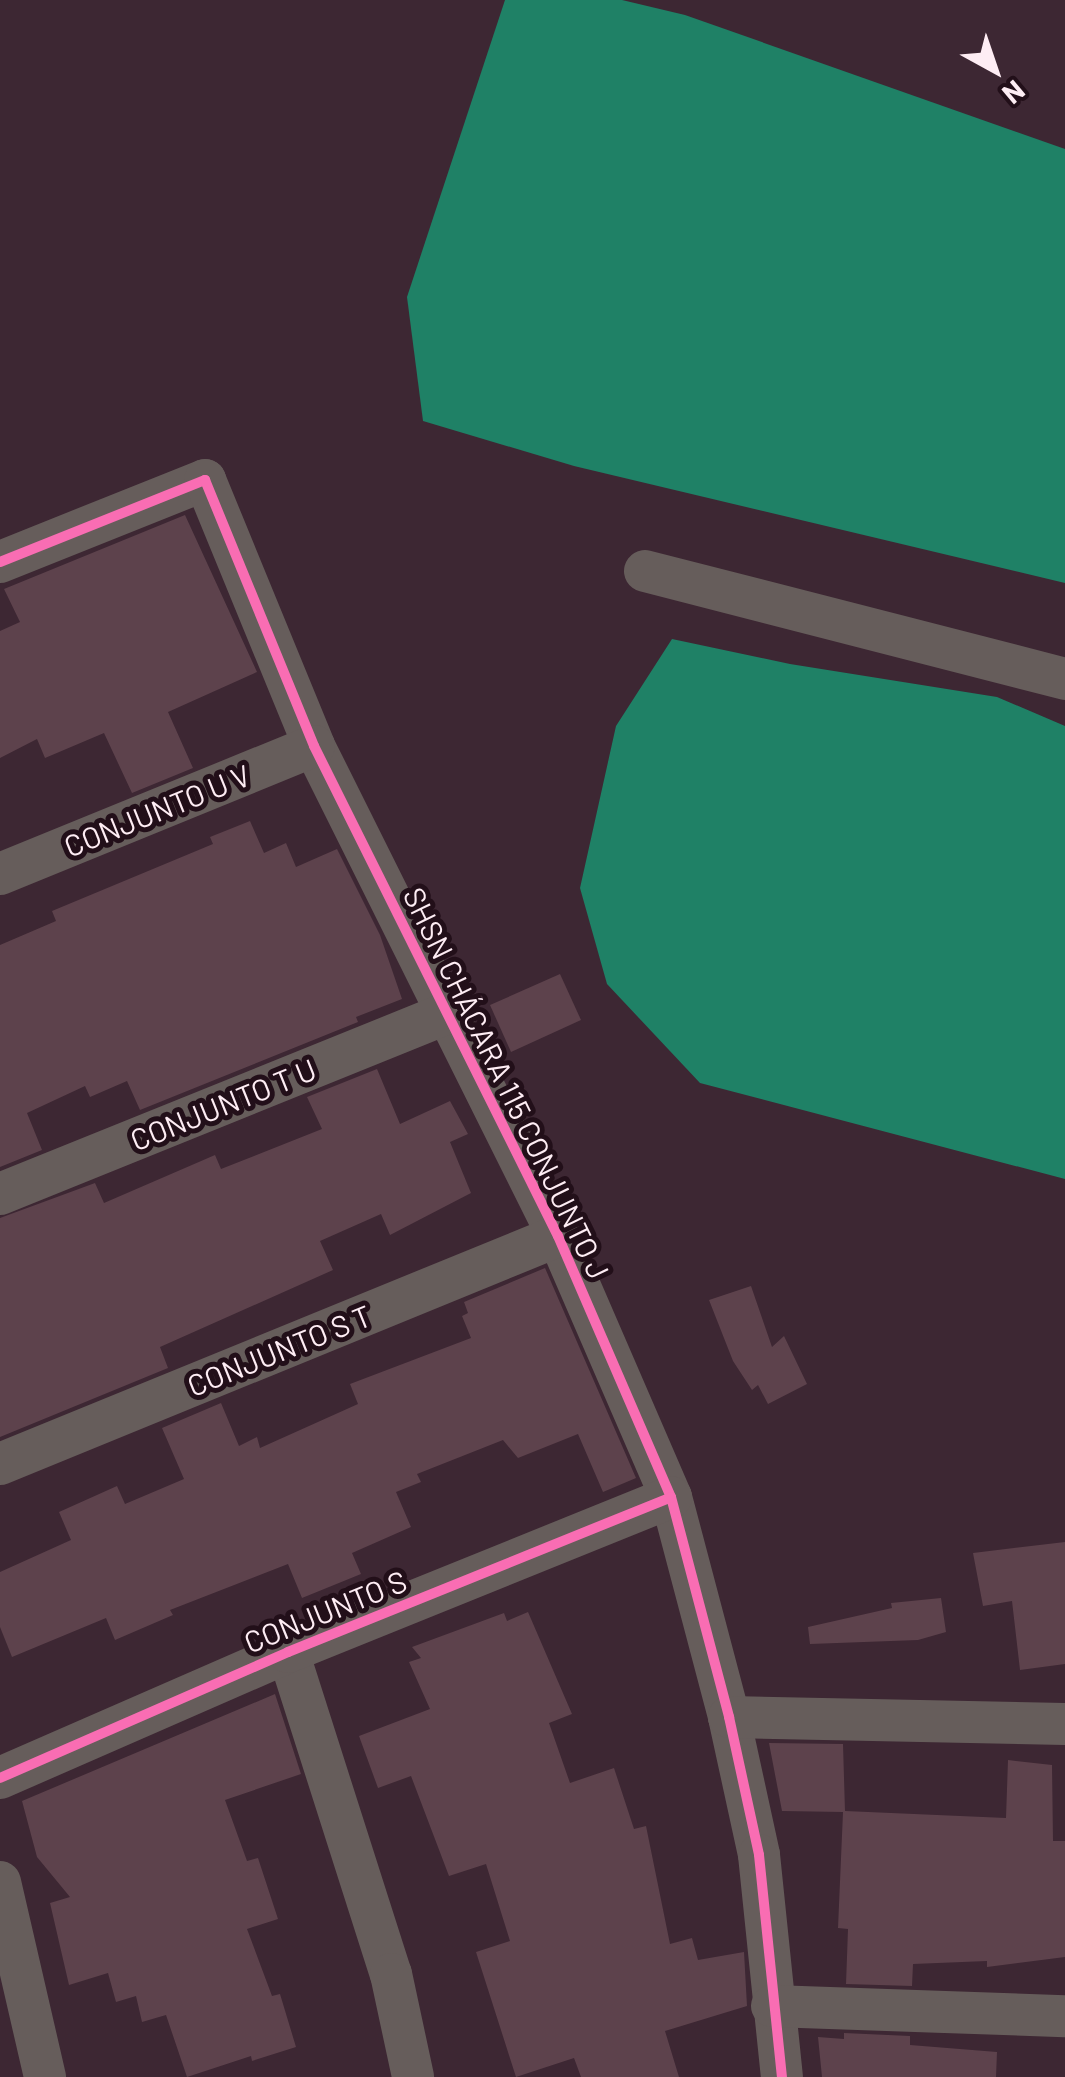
<!DOCTYPE html>
<html>
<head>
<meta charset="utf-8">
<style>
  body { margin:0 }
  #map { position:relative; width:1065px; height:2077px; overflow:hidden; background:#3d2733; font-family:Barlow,sans-serif }
  div>[style] { position:absolute }
  .water>* { inset:0; background:#1f8166 }
  .building>* { inset:0; background:#5d424c }
  .minor>* { height:42px; margin:-21px; padding:0 21px; transform-origin:21px; border-radius:21px; background:#665d5b }
  .cycleway>* { height:10px; margin:-5px; padding:0 5px; transform-origin:5px; border-radius:5px; background:#f96db3 }
  span { translate:-50% -50%; white-space:nowrap; text-align:center; line-height:1.15; -webkit-text-stroke:10px #220f19; paint-order:stroke }
  .street-label { font-size:30px; color:#feedf4 }
  .north { position:absolute; left:945px; top:20px; width:100px; height:100px; -webkit-text-stroke:8px #220f19; paint-order:stroke; rotate:140deg; font-size:28px; font-weight:700; line-height:40px; text-align:center; color:#feedf4 }
  .north::after { content:''; display:block; margin:auto; width:35px; height:45px; background:#feedf4; clip-path:polygon(50% 0,100% 100%,50% 72%,0 100%) }
</style>
</head>
<body>
<div id="map">
  <div class="water">
    <div style="clip-path:polygon(505px 0,622px 0,685px 15px,1065px 149px,1065px 583px,574px 466px,423px 421px,407px 297px)"></div>
    <div style="clip-path:polygon(672px 639px,790px 664px,997px 697px,1065px 726px,1065px 1179px,700px 1083px,607px 984px,580px 888px,616px 726px)"></div>
  </div>
  <div class="building">
    <div style="clip-path:polygon(185px 515px,257px 672px,168px 712px,193px 768px,132px 793px,104px 733px,45px 758px,37px 739px,0 758px,0 631px,20px 622px,4px 589px)"></div>
    <div style="clip-path:polygon(250px 821px,264px 853px,286px 843px,296px 867px,337px 849px,380px 935px,402px 999px,356px 1017px,358px 1022px,140px 1110px,127px 1081px,90px 1097px,85px 1086px,27px 1113px,42px 1150px,0 1167px,0 945px,56px 921px,52px 911px,213px 844px,210px 837px)"></div>
    <div style="clip-path:polygon(560px 974px,581px 1020px,511px 1052px,490px 1005px)"></div>
    <div style="clip-path:polygon(377px 1069px,400px 1124px,450px 1101px,468px 1134px,450px 1142px,471px 1193px,390px 1235px,381px 1214px,320px 1241px,333px 1270px,160px 1347px,168px 1368px,0 1437px,0 1218px,95px 1183px,104px 1203px,215px 1155px,221px 1169px,322px 1129px,307px 1097px)"></div>
    <div style="clip-path:polygon(545px 1268px,636px 1478px,603px 1492px,578px 1434px,518px 1458px,503px 1440px,417px 1474px,421px 1482px,396px 1492px,411px 1527px,352px 1553px,361px 1574px,302px 1598px,288px 1564px,170px 1610px,173px 1615px,115px 1640px,106px 1618px,12px 1657px,0 1627px,0 1572px,71px 1540px,59px 1512px,117px 1486px,125px 1504px,184px 1479px,162px 1428px,221px 1403px,239px 1446px,257px 1437px,260px 1448px,358px 1404px,350px 1384px,471px 1338px,462px 1316px,468px 1313px,464px 1302px)"></div>
    <div style="clip-path:polygon(751px 1286px,772px 1347px,784px 1336px,807px 1384px,768px 1404px,758px 1385px,752px 1390px,733px 1361px,709px 1300px)"></div>
    <div style="clip-path:polygon(1065px 1542px,1065px 1664px,1020px 1670px,1012px 1601px,983px 1606px,973px 1553px)"></div>
    <div style="clip-path:polygon(941px 1598px,946px 1632px,918px 1640px,810px 1644px,808px 1627px,892px 1608px,891px 1603px)"></div>
    <div style="clip-path:polygon(528px 1612px,572px 1714px,549px 1723px,570px 1783px,614px 1768px,634px 1829px,646px 1826px,670px 1944px,692px 1938px,698px 1960px,744px 1952px,747px 2006px,665px 2031px,679px 2077px,581px 2077px,574px 2058px,516px 2077px,476px 1952px,510px 1941px,486px 1864px,449px 1876px,411px 1776px,378px 1788px,359px 1736px,430px 1709px,409px 1662px,421px 1658px,412px 1647px,504px 1613px,507px 1621px)"></div>
    <div style="clip-path:polygon(275px 1694px,301px 1774px,225px 1800px,247px 1861px,258px 1858px,278px 1919px,247px 1929px,272px 1996px,280px 1994px,296px 2047px,252px 2061px,251px 2056px,187px 2077px,166px 2015px,142px 2022px,136px 1996px,116px 2002px,108px 1973px,69px 1985px,50px 1903px,70px 1897px,37px 1857px,22px 1801px)"></div>
    <div style="clip-path:polygon(769px 1743px,843px 1744px,845px 1811px,1006px 1818px,1008px 1760px,1052px 1765px,1053px 1841px,1065px 1841px,1065px 1957px,987px 1967px,987px 1961px,913px 1964px,912px 1986px,846px 1984px,848px 1929px,838px 1928px,843px 1812px,782px 1811px)"></div>
    <div style="clip-path:polygon(844px 2033px,910px 2036px,910px 2045px,997px 2052px,996px 2077px,822px 2077px,818px 2037px,844px 2039px)"></div>
  </div>
  <div class="minor">
    <div style="left:0;top:562px;width:221px;rotate:-21.8deg"></div>
    <div style="left:205px;top:480px;width:287px;rotate:67.7deg"></div>
    <div style="left:314px;top:746px;width:547px;rotate:63.53deg"></div>
    <div style="left:558px;top:1236px;width:284px;rotate:66.6deg"></div>
    <div style="left:671px;top:1497px;width:228px;rotate:75.2deg"></div>
    <div style="left:729px;top:1717px;width:141px;rotate:77.7deg"></div>
    <div style="left:759px;top:1855px;width:223px;rotate:84.1deg"></div>
    <div style="left:645px;top:571px;width:434px;rotate:14.4deg"></div>
    <div style="left:0;top:874px;width:339px;rotate:-22.2deg"></div>
    <div style="left:0;top:1194px;width:481px;rotate:-22deg"></div>
    <div style="left:0;top:1464px;width:603px;rotate:-22.23deg"></div>
    <div style="left:288px;top:1652px;width:338px;rotate:72.3deg"></div>
    <div style="left:391px;top:1974px;width:105px;rotate:77.9deg"></div>
    <div style="left:729px;top:1717px;width:336px;rotate:1.2deg"></div>
    <div style="left:0;top:1778px;width:314px;rotate:-23.6deg"></div>
    <div style="left:288px;top:1652px;width:413px;rotate:-22deg"></div>
    <div style="left:0;top:1882px;width:200px;rotate:77deg"></div>
    <div style="left:772px;top:2006px;width:293px;rotate:2deg"></div>
  </div>
  <div class="cycleway">
    <div style="left:0;top:562px;width:221px;rotate:-21.8deg"></div>
    <div style="left:205px;top:480px;width:287px;rotate:67.7deg"></div>
    <div style="left:314px;top:746px;width:547px;rotate:63.53deg"></div>
    <div style="left:558px;top:1236px;width:284px;rotate:66.6deg"></div>
    <div style="left:671px;top:1497px;width:228px;rotate:75.2deg"></div>
    <div style="left:729px;top:1717px;width:141px;rotate:77.7deg"></div>
    <div style="left:759px;top:1855px;width:223px;rotate:84.1deg"></div>
    <div style="left:0;top:1778px;width:314px;rotate:-23.6deg"></div>
    <div style="left:288px;top:1652px;width:413px;rotate:-22deg"></div>
  </div>
  <div class="street-label">
    <span style="left:157px;top:810px;rotate:-22deg">CONJUNTO U V</span>
    <span style="left:507px;top:1083px;rotate:64deg">SHSN CHÁCARA 115 CONJUNTO J</span>
    <span style="left:223px;top:1104px;rotate:-22deg">CONJUNTO T U</span>
    <span style="left:279px;top:1350px;rotate:-22deg">CONJUNTO S T</span>
    <span style="left:325px;top:1611px;rotate:-22deg">CONJUNTO S</span>
  </div>
  <div class="north">N</div>
</div>
</body>
</html>
